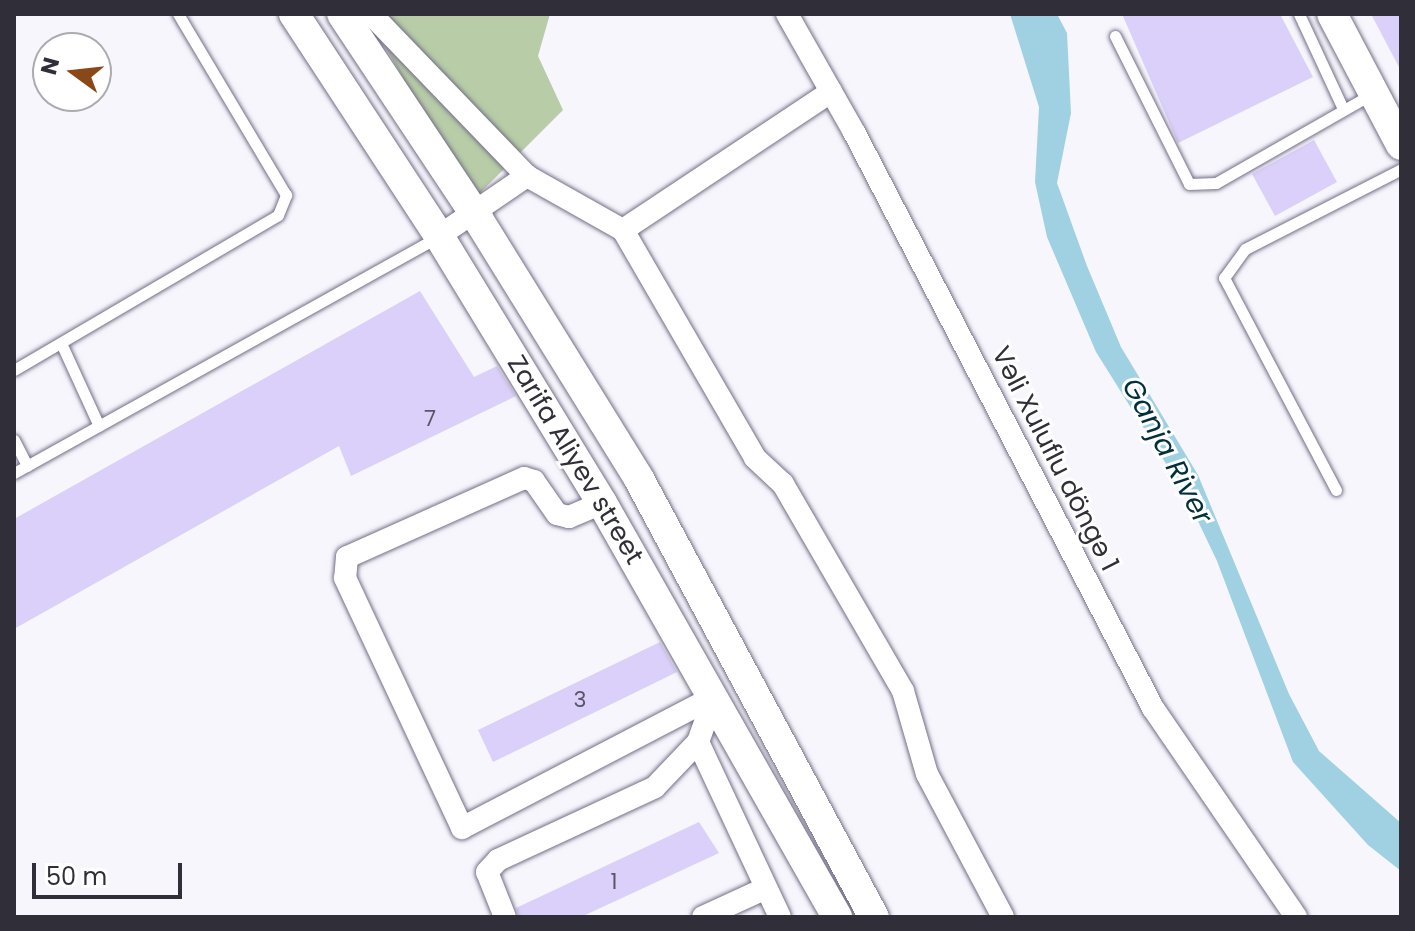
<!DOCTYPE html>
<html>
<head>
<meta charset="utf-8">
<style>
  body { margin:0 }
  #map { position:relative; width:1415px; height:931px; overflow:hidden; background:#f7f6fc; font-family:Poppins,sans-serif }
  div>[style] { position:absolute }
  .forest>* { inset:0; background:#b7cca7 }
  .water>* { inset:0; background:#a0d1e2 }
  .building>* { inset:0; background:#dad0f9 }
  .roads { filter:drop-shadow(0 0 2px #746e88) drop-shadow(0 0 2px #746e88) }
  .lane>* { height:11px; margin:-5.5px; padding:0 5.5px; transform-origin:5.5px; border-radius:5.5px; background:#fff }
  .street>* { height:22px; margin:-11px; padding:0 11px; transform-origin:11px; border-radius:11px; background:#fff }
  .secondary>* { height:30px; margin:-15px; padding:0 15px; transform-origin:15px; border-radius:15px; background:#fff }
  span { translate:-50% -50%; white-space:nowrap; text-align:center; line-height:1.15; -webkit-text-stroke:6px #fff; paint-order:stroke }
  .number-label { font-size:22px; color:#5a5669 }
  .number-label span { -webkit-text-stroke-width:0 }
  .street-label { font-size:26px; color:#302e39 }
  .water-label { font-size:28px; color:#01303c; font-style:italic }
  .frame { position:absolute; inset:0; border:16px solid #302e39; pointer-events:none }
  .north { position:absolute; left:32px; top:32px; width:80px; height:80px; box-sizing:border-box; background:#fff; border:2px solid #acabb0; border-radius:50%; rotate:285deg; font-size:22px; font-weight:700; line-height:32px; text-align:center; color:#302e39 }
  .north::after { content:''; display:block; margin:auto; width:28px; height:36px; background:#8a4717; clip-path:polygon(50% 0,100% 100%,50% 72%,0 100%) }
  .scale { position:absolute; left:32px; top:863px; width:150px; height:36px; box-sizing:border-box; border:4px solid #302e39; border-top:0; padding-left:10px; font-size:24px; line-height:28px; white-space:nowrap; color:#302e39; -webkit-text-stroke:6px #fff; paint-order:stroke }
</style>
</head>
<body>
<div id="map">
  <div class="forest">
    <div style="clip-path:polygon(367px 14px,550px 14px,538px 56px,563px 110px,472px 201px)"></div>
  </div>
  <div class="water">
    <div style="clip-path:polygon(1010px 14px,1057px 14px,1067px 33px,1071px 113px,1057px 183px,1087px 266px,1121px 347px,1198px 475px,1289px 694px,1319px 751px,1401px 823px,1401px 871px,1368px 845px,1293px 762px,1217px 561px,1185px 494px,1096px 352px,1047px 237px,1035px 182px,1039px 107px)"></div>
  </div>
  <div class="building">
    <div style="clip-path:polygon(1122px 14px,1280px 14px,1313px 77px,1178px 143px)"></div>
    <div style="clip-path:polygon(1371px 14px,1401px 14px,1401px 71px)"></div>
    <div style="clip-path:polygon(1314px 140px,1337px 182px,1275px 216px,1252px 174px)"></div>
    <div style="clip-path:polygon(420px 291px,474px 377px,497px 366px,516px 396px,351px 476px,339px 446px,14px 629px,14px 519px)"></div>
    <div style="clip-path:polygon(660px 642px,677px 672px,493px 762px,478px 730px)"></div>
    <div style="clip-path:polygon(699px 822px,719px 853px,581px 917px,519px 917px,516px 908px)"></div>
  </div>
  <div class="roads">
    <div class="lane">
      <div style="left:1299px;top:14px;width:105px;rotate:65.1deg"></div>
      <div style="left:1115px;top:36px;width:165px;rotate:63.4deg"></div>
      <div style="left:1189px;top:184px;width:27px;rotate:-2deg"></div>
      <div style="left:1216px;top:183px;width:180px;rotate:-29.7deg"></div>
      <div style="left:61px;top:343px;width:91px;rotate:65.4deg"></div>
      <div style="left:14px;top:370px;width:306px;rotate:-30.4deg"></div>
      <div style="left:278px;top:215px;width:22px;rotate:-68deg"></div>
      <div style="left:286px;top:195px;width:211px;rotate:-120.8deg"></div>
      <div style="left:14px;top:440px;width:29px;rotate:63deg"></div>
      <div style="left:14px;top:473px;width:487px;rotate:-29.1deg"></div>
      <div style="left:1336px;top:490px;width:240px;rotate:-117.8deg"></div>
      <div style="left:1224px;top:278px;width:36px;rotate:-54deg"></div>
      <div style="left:1245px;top:249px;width:175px;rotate:-27.1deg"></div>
    </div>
    <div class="street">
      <div style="left:371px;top:14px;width:225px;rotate:46.1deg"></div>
      <div style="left:787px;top:14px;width:136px;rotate:60.4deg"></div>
      <div style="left:854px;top:132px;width:649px;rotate:62.57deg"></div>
      <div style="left:1153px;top:708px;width:253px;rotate:55.6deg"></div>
      <div style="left:623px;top:230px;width:263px;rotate:59.9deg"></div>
      <div style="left:755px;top:458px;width:38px;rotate:43deg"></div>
      <div style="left:783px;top:484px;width:239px;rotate:59.9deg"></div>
      <div style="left:903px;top:691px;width:86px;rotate:73.9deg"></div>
      <div style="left:927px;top:774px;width:162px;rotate:62deg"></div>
      <div style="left:439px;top:236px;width:107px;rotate:-34.3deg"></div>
      <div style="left:527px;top:176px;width:110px;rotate:29.4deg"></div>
      <div style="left:623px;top:230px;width:250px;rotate:-33.6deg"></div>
      <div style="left:602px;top:503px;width:36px;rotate:157deg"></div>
      <div style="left:569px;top:517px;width:12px;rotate:-166deg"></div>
      <div style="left:557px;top:514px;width:40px;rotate:-124.9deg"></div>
      <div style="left:534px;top:481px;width:10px;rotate:-163deg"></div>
      <div style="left:524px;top:478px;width:194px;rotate:155.9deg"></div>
      <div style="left:347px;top:557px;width:21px;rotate:95deg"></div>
      <div style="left:345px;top:578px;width:276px;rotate:64.9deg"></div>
      <div style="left:462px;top:828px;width:284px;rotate:-27.5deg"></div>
      <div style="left:698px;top:742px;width:193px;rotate:64.9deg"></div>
      <div style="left:505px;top:917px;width:48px;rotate:-111.8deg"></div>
      <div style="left:487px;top:872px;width:16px;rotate:-47deg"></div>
      <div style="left:498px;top:860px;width:173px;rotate:-24.9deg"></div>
      <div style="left:655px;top:787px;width:62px;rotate:-46.3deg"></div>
      <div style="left:698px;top:742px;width:48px;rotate:-70.4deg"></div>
      <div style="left:703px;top:917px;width:69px;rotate:-24.7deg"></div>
    </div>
    <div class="secondary">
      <div style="left:294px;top:14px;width:265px;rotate:56.8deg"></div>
      <div style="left:439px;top:236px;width:313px;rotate:58.6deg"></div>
      <div style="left:602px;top:503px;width:476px;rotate:60.4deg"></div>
      <div style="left:342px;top:14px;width:246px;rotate:56.4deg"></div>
      <div style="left:478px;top:219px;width:306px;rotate:58.2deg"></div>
      <div style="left:639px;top:479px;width:497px;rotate:61.8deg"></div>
      <div style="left:1332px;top:14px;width:148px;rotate:62.2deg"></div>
    </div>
  </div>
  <div class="number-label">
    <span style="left:430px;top:419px">7</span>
    <span style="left:580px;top:700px">3</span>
    <span style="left:614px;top:882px">1</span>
  </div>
  <div class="street-label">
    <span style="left:1055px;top:459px;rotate:63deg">Vəli Xuluflu döngə 1</span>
    <span style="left:575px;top:460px;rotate:59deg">Zarifa Aliyev street</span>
  </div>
  <div class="water-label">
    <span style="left:1167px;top:451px;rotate:62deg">Ganja River</span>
  </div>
  <div class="frame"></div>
  <div class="north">N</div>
  <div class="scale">50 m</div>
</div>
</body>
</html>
